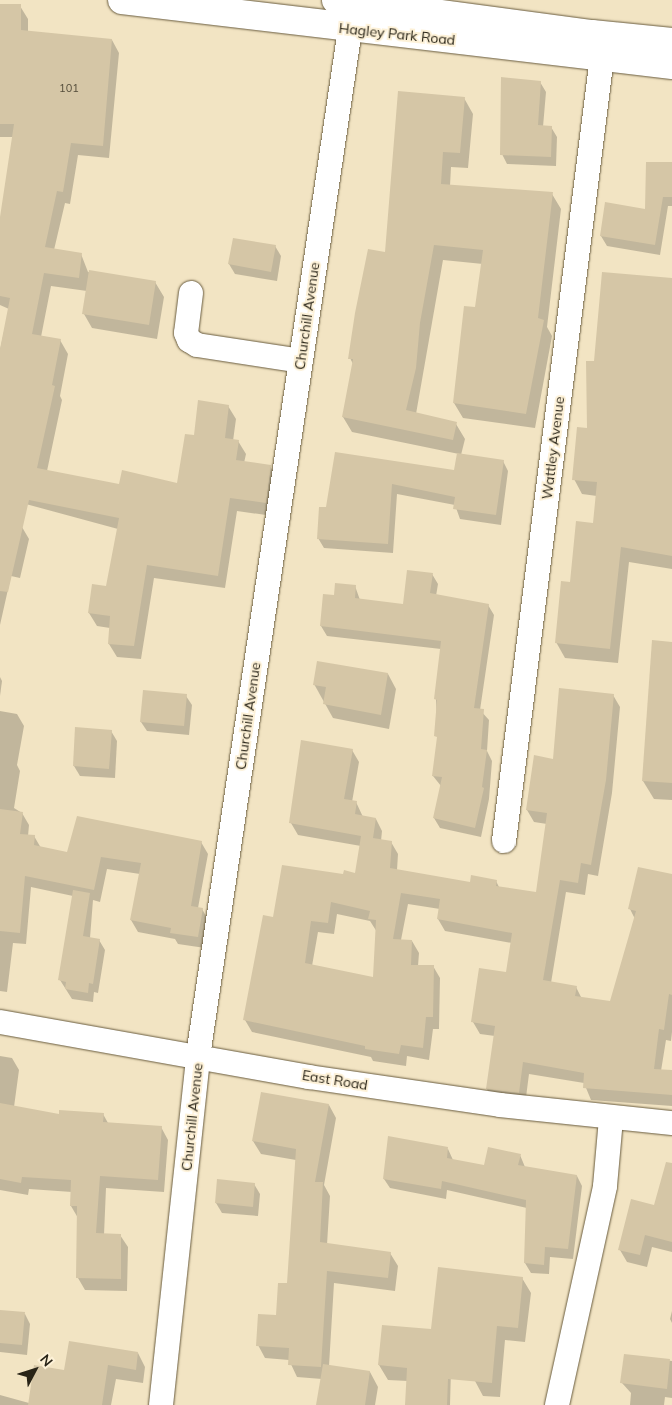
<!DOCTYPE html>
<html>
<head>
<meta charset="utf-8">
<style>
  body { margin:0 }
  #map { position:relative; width:672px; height:1405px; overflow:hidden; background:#f2e4c3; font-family:Mulish,sans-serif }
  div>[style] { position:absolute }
  .shadow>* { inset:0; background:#0003 }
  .building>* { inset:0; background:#d5c6a6 }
  .roads { filter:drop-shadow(0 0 1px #695c3f) drop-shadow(0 0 1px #695c3f) }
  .minor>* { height:24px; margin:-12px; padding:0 12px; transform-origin:12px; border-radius:12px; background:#fff }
  .major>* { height:28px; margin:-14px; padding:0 14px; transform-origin:14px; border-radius:14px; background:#fff }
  span { translate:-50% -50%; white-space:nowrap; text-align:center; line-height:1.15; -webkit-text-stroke:4px #fdf1d7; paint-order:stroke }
  .number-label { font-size:11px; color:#534c3a }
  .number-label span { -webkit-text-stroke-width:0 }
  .street-label { font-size:14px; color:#282316 }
  .north { position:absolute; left:10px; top:1345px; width:50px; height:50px; -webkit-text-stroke:4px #fdf1d7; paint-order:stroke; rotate:50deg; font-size:14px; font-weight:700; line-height:20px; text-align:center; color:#282316 }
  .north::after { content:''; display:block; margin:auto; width:18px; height:22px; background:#282316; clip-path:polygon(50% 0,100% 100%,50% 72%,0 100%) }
</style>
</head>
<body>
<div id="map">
  <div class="shadow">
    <div style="clip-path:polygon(0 6px,20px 6px,28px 19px,28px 32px,112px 40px,119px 53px,109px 158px,78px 155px,70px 204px,65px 203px,54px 250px,81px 254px,88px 272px,155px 282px,164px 297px,157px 339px,92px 328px,84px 314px,87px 291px,51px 286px,41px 337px,60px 340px,68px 354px,60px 396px,62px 400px,47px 471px,120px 485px,178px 484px,195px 436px,228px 406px,236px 419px,233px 441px,238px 441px,246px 454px,244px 463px,270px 466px,278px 479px,273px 516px,237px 511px,225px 588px,154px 578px,141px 659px,117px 657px,109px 644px,110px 628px,97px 626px,89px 613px,107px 587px,118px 529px,0 497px,0 350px,9px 309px,0 305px,0 223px,14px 137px,0 137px)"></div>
    <div style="clip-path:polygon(540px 82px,546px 92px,543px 127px,551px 127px,557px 137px,556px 166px,507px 164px,502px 154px)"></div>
    <div style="clip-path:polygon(464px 98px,473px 114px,468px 168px,451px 167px,450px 186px,552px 194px,561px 209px,547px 327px,552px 336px,535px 428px,463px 418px,454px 403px,476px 309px,483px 264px,443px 260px,416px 414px,456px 424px,465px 439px,461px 455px,503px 461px,508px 471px,501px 525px,460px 519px,455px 505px,397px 494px,393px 553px,324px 548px,318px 538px,327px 509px,336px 453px,455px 472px,459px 454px,352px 432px,343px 417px,353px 364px,350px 358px,386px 254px)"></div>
    <div style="clip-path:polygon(672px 163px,672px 206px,668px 206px,660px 255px,607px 246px,601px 236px,646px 210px)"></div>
    <div style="clip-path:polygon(275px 246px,281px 256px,277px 281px,235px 274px,229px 264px)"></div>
    <div style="clip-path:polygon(672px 279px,672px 569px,629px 562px,618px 663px,565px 658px,556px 642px,571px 583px,594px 524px,597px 496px,582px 494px,574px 479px,588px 429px,596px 362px)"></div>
    <div style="clip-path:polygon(0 522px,22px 527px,29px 539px,20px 578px,11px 576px,0 625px)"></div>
    <div style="clip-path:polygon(432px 574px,438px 584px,436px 596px,488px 605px,494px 615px,480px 710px,489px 720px,487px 751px,492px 761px,489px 799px,481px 837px,440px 828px,434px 818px,441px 786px,433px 776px,438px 741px,436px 699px,441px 649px,327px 636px,321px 626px,335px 597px,355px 586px,360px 600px,404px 606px)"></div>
    <div style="clip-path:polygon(672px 643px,672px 800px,654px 799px,643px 781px)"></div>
    <div style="clip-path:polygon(388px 674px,396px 689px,389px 729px,333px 718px,314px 684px)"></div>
    <div style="clip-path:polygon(0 677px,2px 681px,0 696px)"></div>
    <div style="clip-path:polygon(evenodd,613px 695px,620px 707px,612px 793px,598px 876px,588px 874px,585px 895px,566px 892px,551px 983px,576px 987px,582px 999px,611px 1003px,635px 919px,630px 909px,672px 876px,672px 1032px,671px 1041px,666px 1040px,661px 1071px,672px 1072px,672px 1106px,591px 1100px,584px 1083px,529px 1074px,525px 1105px,494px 1101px,487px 1089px,495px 1036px,480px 1034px,473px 1022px,507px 973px,512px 943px,445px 931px,438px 919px,440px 909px,408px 904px,401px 940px,412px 941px,419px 953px,418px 966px,433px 966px,440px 978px,439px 1029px,433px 1029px,429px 1060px,407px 1056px,406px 1066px,373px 1061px,371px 1057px,252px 1032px,245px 1020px,275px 919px,344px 876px,356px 874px,361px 846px,298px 835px,291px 823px,352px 750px,359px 762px,352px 802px,356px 802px,363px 817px,376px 819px,382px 831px,381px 841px,391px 842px,398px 854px,397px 870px,471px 883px,496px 881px,499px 887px,537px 894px,547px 824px,534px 822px,527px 810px,554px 760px,613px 695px,337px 914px,370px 921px,377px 932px,374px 979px,312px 966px,318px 932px,334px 934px,337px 914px)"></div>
    <div style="clip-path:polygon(186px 696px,192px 705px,189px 735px,147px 731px,141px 722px)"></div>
    <div style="clip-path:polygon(0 711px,17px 714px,24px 726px,17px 765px,20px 771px,14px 808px,22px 813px,29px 825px,28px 836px,34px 836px,41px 848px,68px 854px,201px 842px,208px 854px,198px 908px,202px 909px,209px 921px,205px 948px,178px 944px,175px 939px,138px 932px,131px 920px,140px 874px,107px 869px,100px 902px,93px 900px,90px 938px,99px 940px,105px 950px,98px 993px,94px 992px,93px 1002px,72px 999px,60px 980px,73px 896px,31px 887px,26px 944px,13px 943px,7px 992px,0 991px)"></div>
    <div style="clip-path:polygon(111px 731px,117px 741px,115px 778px,80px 776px,74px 766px)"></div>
    <div style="clip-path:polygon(0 1056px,12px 1058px,19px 1070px,14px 1107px,60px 1116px,103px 1114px,108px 1123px,161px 1127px,168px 1140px,164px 1192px,106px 1188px,104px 1235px,120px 1235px,128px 1247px,127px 1291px,85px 1290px,78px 1278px,78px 1218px,71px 1206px,72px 1192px,29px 1189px,28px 1195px,0 1190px)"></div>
    <div style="clip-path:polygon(329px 1105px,336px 1118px,324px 1185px,330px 1196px,327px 1245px,390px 1253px,398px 1266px,395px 1291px,334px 1283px,329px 1366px,370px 1372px,378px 1387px,375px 1405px,318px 1405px,322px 1379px,297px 1377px,289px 1360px,265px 1358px,258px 1345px,278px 1316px,288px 1285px,296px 1160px,261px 1154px,253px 1141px)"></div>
    <div style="clip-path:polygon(448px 1149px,453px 1160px,485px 1167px,520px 1155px,525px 1167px,577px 1176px,582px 1186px,573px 1259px,550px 1257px,549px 1274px,531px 1273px,525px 1263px,527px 1208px,447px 1190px,446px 1199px,390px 1188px,384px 1179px)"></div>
    <div style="clip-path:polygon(254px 1184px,260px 1194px,258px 1216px,222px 1213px,216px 1203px)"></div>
    <div style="clip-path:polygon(672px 1193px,672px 1252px,652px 1247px,647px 1267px,627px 1262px,620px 1250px,655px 1206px)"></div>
    <div style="clip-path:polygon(522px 1278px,531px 1293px,525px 1342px,505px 1340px,500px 1397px,483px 1396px,475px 1381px,451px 1370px,450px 1405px,406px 1405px,408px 1381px,388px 1380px,379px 1365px)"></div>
    <div style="clip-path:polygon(0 1311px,25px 1314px,30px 1324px,27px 1355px,0 1352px)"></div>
    <div style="clip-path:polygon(672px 1311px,672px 1323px,670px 1319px)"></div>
    <div style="clip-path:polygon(138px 1353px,145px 1367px,143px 1383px,116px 1379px,111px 1405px,0 1405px,0 1395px,29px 1403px,65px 1371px)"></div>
    <div style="clip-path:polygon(625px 1355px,672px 1361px,672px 1398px,665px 1397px,664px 1405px,630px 1405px,631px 1393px,622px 1383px)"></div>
  </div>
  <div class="building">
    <div style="clip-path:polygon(0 4px,21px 4px,21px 30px,112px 39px,103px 146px,71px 143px,63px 192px,57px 191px,45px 247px,82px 253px,79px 278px,44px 273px,32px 334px,61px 339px,52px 385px,55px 386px,37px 468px,119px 484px,122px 470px,177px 483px,185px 434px,194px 435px,198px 400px,229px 405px,225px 438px,239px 440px,236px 460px,271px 465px,266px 503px,230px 498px,218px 576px,147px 565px,134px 646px,108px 644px,110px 616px,88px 613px,92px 584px,106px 586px,119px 518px,29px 500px,8px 592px,0 591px,0 349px,10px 298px,0 296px,0 217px,14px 124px,0 124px)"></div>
    <div style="clip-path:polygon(501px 77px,541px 81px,538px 125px,552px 126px,551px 157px,500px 155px)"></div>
    <div style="clip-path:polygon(398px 91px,465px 97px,460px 153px,443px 152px,441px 184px,553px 192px,538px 318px,544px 320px,526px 414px,453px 403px,464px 306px,475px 307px,483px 250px,434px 245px,420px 323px,416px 368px,406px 410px,457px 422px,453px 440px,342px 417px,353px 359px,348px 359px,355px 313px,368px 249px,385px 252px)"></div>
    <div style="clip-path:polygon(646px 162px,672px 162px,672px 197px,663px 197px,655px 245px,600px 236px,605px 202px,645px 209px)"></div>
    <div style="clip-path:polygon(233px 238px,276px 245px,271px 272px,228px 264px)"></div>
    <div style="clip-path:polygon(89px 270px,156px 281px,149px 325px,82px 314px)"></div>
    <div style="clip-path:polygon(602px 272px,672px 278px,672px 556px,621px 547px,610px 649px,555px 643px,561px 581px,570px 582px,576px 521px,593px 523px,597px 482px,572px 480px,577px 427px,587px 428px,586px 361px,594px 361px)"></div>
    <div style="clip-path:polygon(335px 452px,454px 470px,457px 453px,504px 460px,496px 515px,453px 509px,455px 497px,392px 484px,388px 544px,317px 539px,319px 507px,326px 507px)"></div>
    <div style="clip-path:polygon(407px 570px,433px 573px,430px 593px,489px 604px,474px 708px,484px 709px,481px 749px,487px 750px,482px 787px,484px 788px,475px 828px,433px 818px,442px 777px,432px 776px,437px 737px,434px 736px,437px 700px,434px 699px,441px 641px,320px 626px,323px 594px,334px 595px,335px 583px,356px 585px,355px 598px,403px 604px)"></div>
    <div style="clip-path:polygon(652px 640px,672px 642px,672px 783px,642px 781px)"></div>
    <div style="clip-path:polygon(317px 661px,388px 673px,381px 715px,323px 704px,326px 687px,313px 685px)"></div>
    <div style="clip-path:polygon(evenodd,559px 688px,614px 694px,606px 780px,591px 865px,581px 863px,578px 883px,560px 880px,543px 980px,577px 986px,575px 996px,610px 1001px,636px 911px,628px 909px,638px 867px,672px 874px,672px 995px,669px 994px,664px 1030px,659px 1029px,654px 1069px,672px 1070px,672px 1095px,583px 1088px,584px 1073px,523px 1062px,519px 1093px,486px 1089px,495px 1026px,471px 1022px,479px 968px,506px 972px,512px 933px,437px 919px,440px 899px,401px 893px,393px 939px,412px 940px,411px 965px,434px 965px,433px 1017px,426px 1017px,423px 1048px,401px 1045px,399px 1054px,365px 1049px,365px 1046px,243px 1020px,263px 915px,273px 917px,282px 865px,343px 874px,344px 870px,355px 873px,361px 836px,289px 823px,301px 740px,353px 749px,344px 799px,357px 801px,355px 814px,376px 818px,373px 838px,392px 841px,390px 868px,470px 882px,471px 875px,497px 880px,496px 886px,536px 892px,547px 813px,526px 810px,534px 755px,553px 759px,559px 688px,331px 902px,370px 911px,368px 919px,376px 920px,373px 977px,305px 963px,311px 921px,328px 923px,331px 902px)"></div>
    <div style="clip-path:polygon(143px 690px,187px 694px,184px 726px,140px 722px)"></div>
    <div style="clip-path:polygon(75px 727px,112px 730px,109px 769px,73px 766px)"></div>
    <div style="clip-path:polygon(0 809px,23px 812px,20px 834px,35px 835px,34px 845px,67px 852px,77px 816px,202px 841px,191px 906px,203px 908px,198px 937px,170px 933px,171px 928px,130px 920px,141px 863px,101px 857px,94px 890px,25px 876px,20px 933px,0 931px)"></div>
    <div style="clip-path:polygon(73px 890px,90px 893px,83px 936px,100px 939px,93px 984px,89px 983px,88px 993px,65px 989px,66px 982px,58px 980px)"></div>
    <div style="clip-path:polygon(261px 1092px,329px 1104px,315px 1182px,323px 1182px,320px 1242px,391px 1252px,388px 1278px,327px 1271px,321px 1367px,288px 1365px,289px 1348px,256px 1346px,258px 1314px,276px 1315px,278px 1283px,287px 1283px,296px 1149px,252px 1141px)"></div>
    <div style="clip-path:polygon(0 1103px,59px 1114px,59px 1110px,104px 1113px,103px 1122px,162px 1126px,158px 1180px,100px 1176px,96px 1233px,121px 1234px,121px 1279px,76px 1278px,77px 1206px,70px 1206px,71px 1180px,22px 1177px,21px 1183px,0 1179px)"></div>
    <div style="clip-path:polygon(388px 1136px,448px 1147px,447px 1158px,484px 1165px,488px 1147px,521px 1154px,518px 1165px,577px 1175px,568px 1249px,545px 1247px,544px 1265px,524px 1263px,526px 1200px,442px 1181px,441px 1189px,383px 1179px)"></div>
    <div style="clip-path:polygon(666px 1162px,672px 1163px,672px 1242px,645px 1235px,640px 1255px,618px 1250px,631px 1199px,654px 1205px)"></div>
    <div style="clip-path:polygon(217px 1179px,255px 1183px,253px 1207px,215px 1203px)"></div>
    <div style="clip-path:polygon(438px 1267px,523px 1277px,518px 1328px,497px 1326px,492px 1383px,448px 1379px,447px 1405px,405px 1405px,407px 1368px,378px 1365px,382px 1325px,431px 1329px)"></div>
    <div style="clip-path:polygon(0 1310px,25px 1312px,22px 1345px,0 1343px)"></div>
    <div style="clip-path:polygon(69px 1341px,138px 1352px,136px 1370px,108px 1365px,102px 1405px,28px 1405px,34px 1365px,64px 1370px)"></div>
    <div style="clip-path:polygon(624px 1354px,670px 1359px,667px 1389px,620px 1383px)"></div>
    <div style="clip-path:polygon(323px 1364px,370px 1371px,365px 1405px,316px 1405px)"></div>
  </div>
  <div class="roads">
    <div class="minor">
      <div style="left:191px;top:293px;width:40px;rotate:97.1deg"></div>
      <div style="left:186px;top:333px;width:8px;rotate:67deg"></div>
      <div style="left:189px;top:340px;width:9px;rotate:32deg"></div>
      <div style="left:197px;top:345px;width:105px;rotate:8.7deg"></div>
      <div style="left:504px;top:841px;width:791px;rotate:-82.88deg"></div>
      <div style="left:0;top:1022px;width:314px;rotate:10.1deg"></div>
      <div style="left:309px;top:1077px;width:193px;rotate:8.3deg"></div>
      <div style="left:500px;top:1105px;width:173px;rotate:6deg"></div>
      <div style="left:161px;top:1405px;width:351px;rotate:-83.9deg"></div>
      <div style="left:198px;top:1056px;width:1038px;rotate:-81.58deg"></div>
      <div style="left:557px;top:1405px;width:224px;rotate:-77.6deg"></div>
      <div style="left:605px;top:1186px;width:67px;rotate:-84.9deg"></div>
    </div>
    <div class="major">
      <div style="left:122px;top:0;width:554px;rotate:6.74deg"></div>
      <div style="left:336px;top:0;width:258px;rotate:7.6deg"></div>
      <div style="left:592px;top:34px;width:80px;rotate:5.7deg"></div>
    </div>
  </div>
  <div class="number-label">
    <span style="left:69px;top:88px">101</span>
  </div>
  <div class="street-label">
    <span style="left:397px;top:34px;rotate:6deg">Hagley Park Road</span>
    <span style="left:307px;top:316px;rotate:-82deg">Churchill Avenue</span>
    <span style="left:553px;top:448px;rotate:-83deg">Wattley Avenue</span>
    <span style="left:248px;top:716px;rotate:-82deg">Churchill Avenue</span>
    <span style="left:335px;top:1080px;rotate:9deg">East Road</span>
    <span style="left:192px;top:1117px;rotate:-84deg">Churchill Avenue</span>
  </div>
  <div class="north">N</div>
</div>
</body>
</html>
